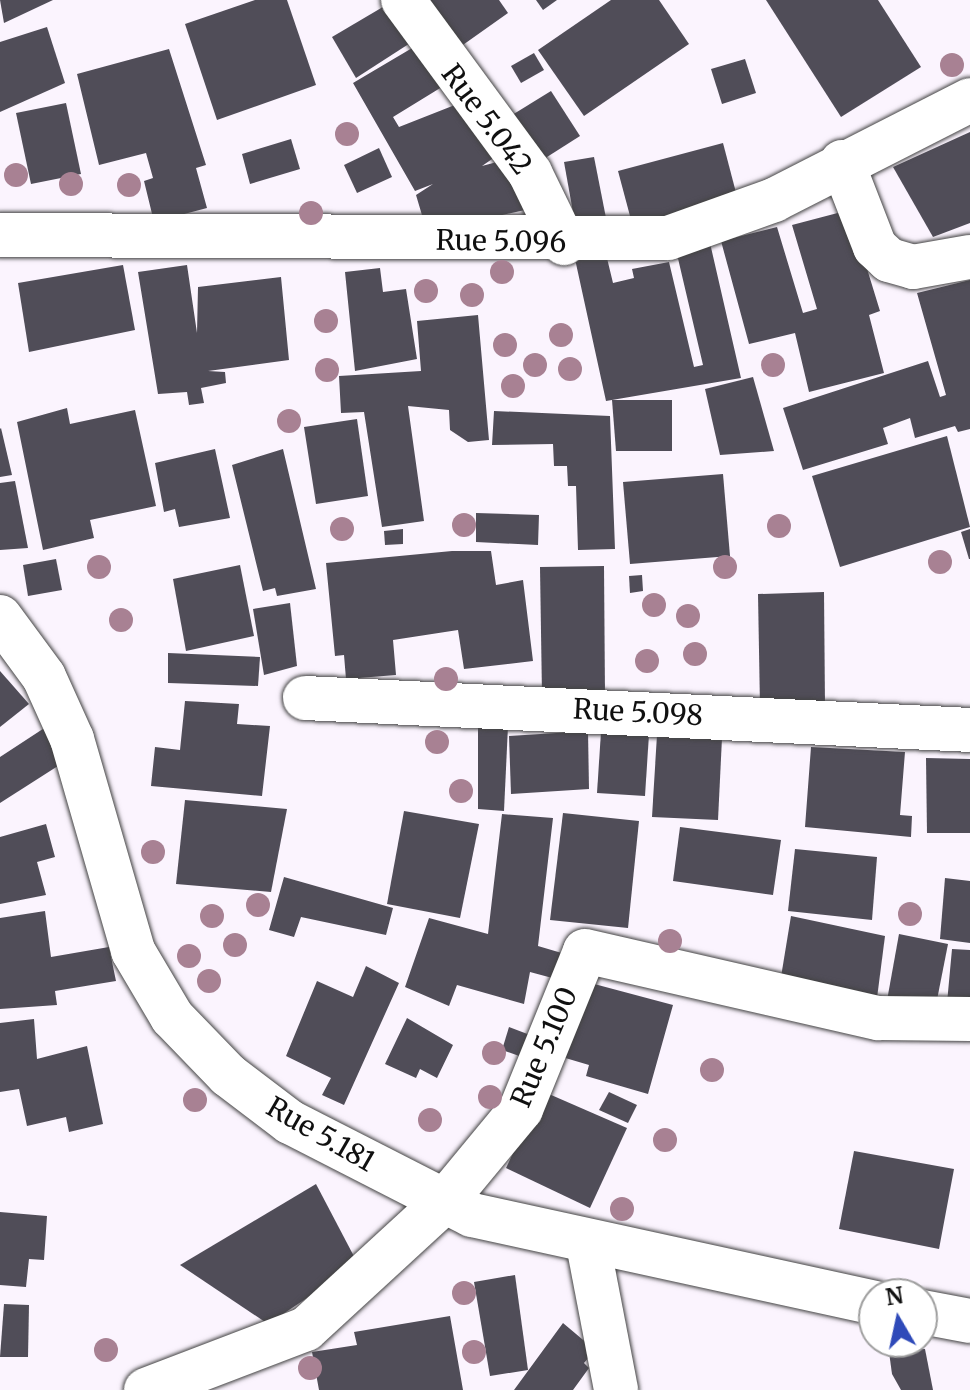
<!DOCTYPE html>
<html>
<head>
<meta charset="utf-8">
<style>
  body { margin:0 }
  #map { position:relative; width:970px; height:1390px; overflow:hidden; background:#fbf4fe; font-family:Merriweather,serif }
  div>[style] { position:absolute }
  .building>* { inset:0; background:#504d58 }
  .roads { filter:drop-shadow(0 0 2px #434343) drop-shadow(0 0 2px #434343) }
  .minor>* { height:44px; margin:-22px; padding:0 22px; transform-origin:22px; border-radius:22px; background:#fff }
  .trees>* { width:24px; height:24px; margin:-12px; border-radius:50%; background:#a88193 }
  span { translate:-50% -50%; white-space:nowrap; text-align:center; line-height:1.15; -webkit-text-stroke:8px #fff; paint-order:stroke }
  .street-label { font-size:28px; color:#101010 }
  .north { position:absolute; left:858px; top:1278px; width:80px; height:80px; box-sizing:border-box; background:#fff; border:2px solid #9f9f9f; border-radius:50%; rotate:351deg; font-size:22px; font-weight:700; line-height:32px; text-align:center; color:#101010 }
  .north::after { content:''; display:block; margin:auto; width:28px; height:36px; background:#2f4ab9; clip-path:polygon(50% 0,100% 100%,50% 72%,0 100%) }
</style>
</head>
<body>
<div id="map">
  <div class="building">
    <div style="clip-path:polygon(0 0,53px 0,4px 23px)"></div>
    <div style="clip-path:polygon(255px 0,287px 0,316px 85px,217px 120px,185px 24px)"></div>
    <div style="clip-path:polygon(427px 0,499px 0,508px 13px,460px 47px)"></div>
    <div style="clip-path:polygon(536px 0,557px 0,543px 10px)"></div>
    <div style="clip-path:polygon(611px 0,659px 0,689px 44px,584px 116px,538px 50px)"></div>
    <div style="clip-path:polygon(766px 0,878px 0,921px 67px,841px 117px)"></div>
    <div style="clip-path:polygon(393px 1px,418px 38px,356px 78px,332px 37px)"></div>
    <div style="clip-path:polygon(47px 27px,65px 83px,0 112px,0 42px)"></div>
    <div style="clip-path:polygon(424px 41px,450px 82px,393px 117px,399px 127px,465px 101px,495px 157px,482px 166px,508px 159px,525px 210px,427px 232px,416px 195px,433px 184px,415px 191px,353px 83px)"></div>
    <div style="clip-path:polygon(169px 49px,206px 165px,196px 168px,207px 208px,154px 222px,144px 181px,153px 178px,146px 153px,99px 165px,77px 74px)"></div>
    <div style="clip-path:polygon(534px 53px,544px 70px,521px 83px,511px 66px)"></div>
    <div style="clip-path:polygon(745px 59px,756px 93px,722px 104px,711px 69px)"></div>
    <div style="clip-path:polygon(551px 91px,580px 136px,536px 164px,507px 118px)"></div>
    <div style="clip-path:polygon(66px 103px,81px 174px,31px 184px,16px 113px)"></div>
    <div style="clip-path:polygon(970px 132px,970px 223px,933px 237px,893px 167px)"></div>
    <div style="clip-path:polygon(291px 139px,300px 169px,250px 184px,242px 154px)"></div>
    <div style="clip-path:polygon(723px 143px,739px 204px,634px 231px,618px 171px)"></div>
    <div style="clip-path:polygon(379px 148px,392px 177px,357px 193px,344px 165px)"></div>
    <div style="clip-path:polygon(594px 157px,607px 223px,576px 229px,564px 162px)"></div>
    <div style="clip-path:polygon(849px 210px,880px 311px,869px 315px,884px 373px,809px 392px,795px 333px,749px 344px,721px 241px,777px 227px,803px 313px,817px 309px,792px 225px)"></div>
    <div style="clip-path:polygon(710px 243px,741px 378px,606px 401px,575px 259px,606px 254px,613px 283px,634px 278px,632px 269px,669px 262px,694px 367px,703px 365px,676px 250px)"></div>
    <div style="clip-path:polygon(123px 265px,135px 330px,29px 352px,18px 283px)"></div>
    <div style="clip-path:polygon(187px 265px,197px 333px,198px 287px,281px 277px,289px 360px,208px 371px,225px 372px,226px 383px,201px 388px,204px 403px,189px 405px,187px 392px,158px 394px,138px 272px)"></div>
    <div style="clip-path:polygon(380px 268px,383px 292px,406px 289px,417px 359px,355px 371px,345px 272px)"></div>
    <div style="clip-path:polygon(970px 280px,970px 429px,958px 432px,955px 426px,915px 438px,910px 418px,883px 428px,888px 444px,803px 470px,783px 408px,928px 361px,940px 397px,946px 395px,917px 293px)"></div>
    <div style="clip-path:polygon(478px 315px,489px 440px,468px 442px,450px 430px,449px 410px,408px 406px,424px 521px,382px 527px,364px 412px,341px 413px,339px 376px,421px 371px,417px 321px)"></div>
    <div style="clip-path:polygon(753px 377px,774px 451px,720px 455px,705px 389px)"></div>
    <div style="clip-path:polygon(612px 400px,672px 400px,672px 451px,616px 451px)"></div>
    <div style="clip-path:polygon(67px 408px,70px 424px,135px 410px,156px 506px,90px 520px,94px 538px,43px 550px,17px 422px)"></div>
    <div style="clip-path:polygon(494px 411px,610px 416px,615px 549px,578px 550px,576px 486px,568px 486px,567px 466px,554px 466px,553px 444px,492px 445px)"></div>
    <div style="clip-path:polygon(357px 419px,368px 496px,316px 504px,304px 427px)"></div>
    <div style="clip-path:polygon(1px 428px,12px 475px,0 477px,0 429px)"></div>
    <div style="clip-path:polygon(947px 436px,970px 527px,840px 567px,812px 476px)"></div>
    <div style="clip-path:polygon(215px 449px,230px 518px,179px 527px,175px 509px,164px 512px,155px 463px)"></div>
    <div style="clip-path:polygon(283px 449px,316px 589px,277px 596px,275px 588px,263px 591px,232px 465px)"></div>
    <div style="clip-path:polygon(723px 474px,730px 556px,630px 564px,623px 482px)"></div>
    <div style="clip-path:polygon(15px 481px,28px 548px,0 550px,0 483px)"></div>
    <div style="clip-path:polygon(476px 513px,539px 515px,538px 545px,476px 542px)"></div>
    <div style="clip-path:polygon(403px 529px,403px 544px,385px 545px,384px 531px)"></div>
    <div style="clip-path:polygon(970px 529px,970px 559px,969px 559px,961px 532px)"></div>
    <div style="clip-path:polygon(452px 551px,491px 551px,496px 585px,523px 580px,533px 661px,464px 669px,458px 630px,393px 640px,396px 675px,346px 679px,344px 655px,335px 656px,326px 563px)"></div>
    <div style="clip-path:polygon(56px 559px,62px 590px,28px 596px,23px 565px)"></div>
    <div style="clip-path:polygon(240px 565px,254px 636px,186px 651px,173px 579px)"></div>
    <div style="clip-path:polygon(604px 566px,605px 696px,542px 696px,540px 567px)"></div>
    <div style="clip-path:polygon(642px 575px,643px 591px,630px 593px,629px 576px)"></div>
    <div style="clip-path:polygon(824px 592px,825px 706px,760px 707px,758px 594px)"></div>
    <div style="clip-path:polygon(290px 603px,297px 666px,264px 675px,253px 609px)"></div>
    <div style="clip-path:polygon(168px 653px,260px 657px,258px 686px,168px 683px)"></div>
    <div style="clip-path:polygon(0 671px,29px 704px,0 727px)"></div>
    <div style="clip-path:polygon(185px 701px,239px 704px,237px 724px,270px 726px,262px 796px,151px 786px,155px 747px,180px 750px)"></div>
    <div style="clip-path:polygon(52px 723px,72px 757px,0 803px,0 757px)"></div>
    <div style="clip-path:polygon(508px 726px,504px 811px,478px 809px,478px 727px)"></div>
    <div style="clip-path:polygon(588px 731px,589px 789px,511px 794px,509px 736px)"></div>
    <div style="clip-path:polygon(601px 732px,649px 734px,645px 796px,597px 793px)"></div>
    <div style="clip-path:polygon(657px 735px,722px 738px,718px 820px,652px 817px)"></div>
    <div style="clip-path:polygon(811px 747px,905px 752px,900px 815px,912px 816px,911px 837px,805px 827px)"></div>
    <div style="clip-path:polygon(926px 758px,970px 759px,970px 833px,927px 833px)"></div>
    <div style="clip-path:polygon(185px 800px,287px 809px,271px 892px,176px 884px)"></div>
    <div style="clip-path:polygon(404px 811px,479px 824px,460px 918px,387px 904px)"></div>
    <div style="clip-path:polygon(563px 813px,639px 821px,628px 928px,550px 920px)"></div>
    <div style="clip-path:polygon(502px 814px,553px 818px,538px 946px,565px 954px,556px 979px,530px 972px,524px 1004px,457px 985px,449px 1006px,405px 987px,429px 918px,488px 934px)"></div>
    <div style="clip-path:polygon(46px 824px,55px 857px,37px 862px,46px 895px,0 904px,0 837px)"></div>
    <div style="clip-path:polygon(680px 827px,781px 840px,773px 895px,673px 881px)"></div>
    <div style="clip-path:polygon(795px 849px,877px 857px,872px 920px,788px 911px)"></div>
    <div style="clip-path:polygon(284px 877px,393px 908px,386px 935px,301px 917px,294px 937px,269px 930px)"></div>
    <div style="clip-path:polygon(945px 878px,970px 881px,970px 943px,940px 939px)"></div>
    <div style="clip-path:polygon(45px 911px,51px 957px,109px 947px,116px 981px,55px 991px,57px 1005px,0 1009px,0 918px)"></div>
    <div style="clip-path:polygon(791px 916px,885px 936px,877px 998px,780px 983px)"></div>
    <div style="clip-path:polygon(899px 934px,948px 944px,934px 1015px,886px 1006px)"></div>
    <div style="clip-path:polygon(952px 949px,970px 950px,970px 1016px,946px 1014px)"></div>
    <div style="clip-path:polygon(366px 966px,399px 983px,344px 1105px,322px 1095px,331px 1078px,286px 1056px,317px 981px,353px 997px)"></div>
    <div style="clip-path:polygon(583px 981px,673px 1005px,648px 1094px,586px 1076px,589px 1065px,562px 1057px)"></div>
    <div style="clip-path:polygon(407px 1018px,453px 1045px,437px 1078px,420px 1069px,416px 1078px,385px 1064px)"></div>
    <div style="clip-path:polygon(34px 1019px,37px 1059px,87px 1046px,103px 1124px,69px 1132px,66px 1117px,27px 1126px,19px 1089px,0 1092px,0 1023px)"></div>
    <div style="clip-path:polygon(509px 1027px,530px 1035px,522px 1057px,502px 1050px)"></div>
    <div style="clip-path:polygon(542px 1091px,627px 1128px,590px 1208px,506px 1168px)"></div>
    <div style="clip-path:polygon(609px 1092px,637px 1105px,628px 1123px,599px 1110px)"></div>
    <div style="clip-path:polygon(854px 1151px,954px 1169px,939px 1249px,839px 1229px)"></div>
    <div style="clip-path:polygon(316px 1184px,358px 1264px,268px 1324px,180px 1265px)"></div>
    <div style="clip-path:polygon(0 1212px,47px 1216px,44px 1260px,29px 1259px,26px 1287px,0 1285px)"></div>
    <div style="clip-path:polygon(515px 1275px,528px 1370px,490px 1376px,474px 1282px)"></div>
    <div style="clip-path:polygon(4px 1304px,29px 1305px,28px 1357px,0 1357px)"></div>
    <div style="clip-path:polygon(450px 1316px,463px 1390px,319px 1390px,312px 1352px,357px 1345px,354px 1332px)"></div>
    <div style="clip-path:polygon(563px 1323px,595px 1350px,584px 1363px,589px 1368px,573px 1390px,514px 1390px)"></div>
    <div style="clip-path:polygon(912px 1347px,925px 1349px,933px 1390px,901px 1390px,892px 1374px,889px 1352px)"></div>
  </div>
  <div class="roads">
    <div class="minor">
      <div style="left:403px;top:0;width:215px;rotate:53.7deg"></div>
      <div style="left:530px;top:173px;width:78px;rotate:64.1deg"></div>
      <div style="left:842px;top:162px;width:91px;rotate:68.8deg"></div>
      <div style="left:875px;top:247px;width:19px;rotate:43deg"></div>
      <div style="left:889px;top:260px;width:25px;rotate:16deg"></div>
      <div style="left:913px;top:267px;width:58px;rotate:-10deg"></div>
      <div style="left:0;top:235px;width:668px;rotate:0.26deg"></div>
      <div style="left:668px;top:238px;width:113px;rotate:-19.7deg"></div>
      <div style="left:774px;top:200px;width:220px;rotate:-27deg"></div>
      <div style="left:0;top:617px;width:74px;rotate:53.7deg"></div>
      <div style="left:44px;top:677px;width:68px;rotate:65.7deg"></div>
      <div style="left:72px;top:739px;width:221px;rotate:73.9deg"></div>
      <div style="left:133px;top:951px;width:77px;rotate:59.4deg"></div>
      <div style="left:172px;top:1017px;width:81px;rotate:46deg"></div>
      <div style="left:228px;top:1075px;width:78px;rotate:37.2deg"></div>
      <div style="left:290px;top:1122px;width:204px;rotate:27.1deg"></div>
      <div style="left:472px;top:1215px;width:412px;rotate:12.3deg"></div>
      <div style="left:305px;top:698px;width:666px;rotate:2.75deg"></div>
      <div style="left:588px;top:1244px;width:149px;rotate:79.1deg"></div>
      <div style="left:922px;top:1312px;width:49px;rotate:10.6deg"></div>
      <div style="left:146px;top:1390px;width:171px;rotate:-20.9deg"></div>
      <div style="left:306px;top:1329px;width:189px;rotate:-42.6deg"></div>
      <div style="left:445px;top:1201px;width:119px;rotate:-50.4deg"></div>
      <div style="left:521px;top:1109px;width:170px;rotate:-67.9deg"></div>
      <div style="left:585px;top:951px;width:301px;rotate:12.9deg"></div>
      <div style="left:878px;top:1018px;width:92px;rotate:0.6deg"></div>
    </div>
  </div>
  <div class="trees">
    <div style="left:952px;top:65px"></div>
    <div style="left:347px;top:134px"></div>
    <div style="left:16px;top:175px"></div>
    <div style="left:71px;top:184px"></div>
    <div style="left:129px;top:185px"></div>
    <div style="left:311px;top:213px"></div>
    <div style="left:502px;top:272px"></div>
    <div style="left:426px;top:291px"></div>
    <div style="left:472px;top:295px"></div>
    <div style="left:326px;top:321px"></div>
    <div style="left:561px;top:335px"></div>
    <div style="left:505px;top:345px"></div>
    <div style="left:535px;top:365px"></div>
    <div style="left:773px;top:365px"></div>
    <div style="left:570px;top:369px"></div>
    <div style="left:327px;top:370px"></div>
    <div style="left:513px;top:386px"></div>
    <div style="left:289px;top:421px"></div>
    <div style="left:464px;top:525px"></div>
    <div style="left:779px;top:526px"></div>
    <div style="left:342px;top:529px"></div>
    <div style="left:940px;top:562px"></div>
    <div style="left:99px;top:567px"></div>
    <div style="left:725px;top:567px"></div>
    <div style="left:654px;top:605px"></div>
    <div style="left:688px;top:616px"></div>
    <div style="left:121px;top:620px"></div>
    <div style="left:695px;top:654px"></div>
    <div style="left:647px;top:661px"></div>
    <div style="left:446px;top:679px"></div>
    <div style="left:437px;top:742px"></div>
    <div style="left:461px;top:791px"></div>
    <div style="left:153px;top:852px"></div>
    <div style="left:258px;top:905px"></div>
    <div style="left:910px;top:914px"></div>
    <div style="left:212px;top:916px"></div>
    <div style="left:670px;top:941px"></div>
    <div style="left:235px;top:945px"></div>
    <div style="left:189px;top:956px"></div>
    <div style="left:209px;top:981px"></div>
    <div style="left:494px;top:1053px"></div>
    <div style="left:712px;top:1070px"></div>
    <div style="left:490px;top:1097px"></div>
    <div style="left:195px;top:1100px"></div>
    <div style="left:430px;top:1120px"></div>
    <div style="left:665px;top:1140px"></div>
    <div style="left:622px;top:1209px"></div>
    <div style="left:464px;top:1293px"></div>
    <div style="left:106px;top:1350px"></div>
    <div style="left:474px;top:1352px"></div>
    <div style="left:310px;top:1368px"></div>
  </div>
  <div class="street-label">
    <span style="left:487px;top:119px;rotate:53deg">Rue 5.042</span>
    <span style="left:501px;top:241px;rotate:1deg">Rue 5.096</span>
    <span style="left:638px;top:712px;rotate:3deg">Rue 5.098</span>
    <span style="left:544px;top:1047px;rotate:-67deg">Rue 5.100</span>
    <span style="left:321px;top:1134px;rotate:30deg">Rue 5.181</span>
  </div>
  <div class="north">N</div>
</div>
</body>
</html>
